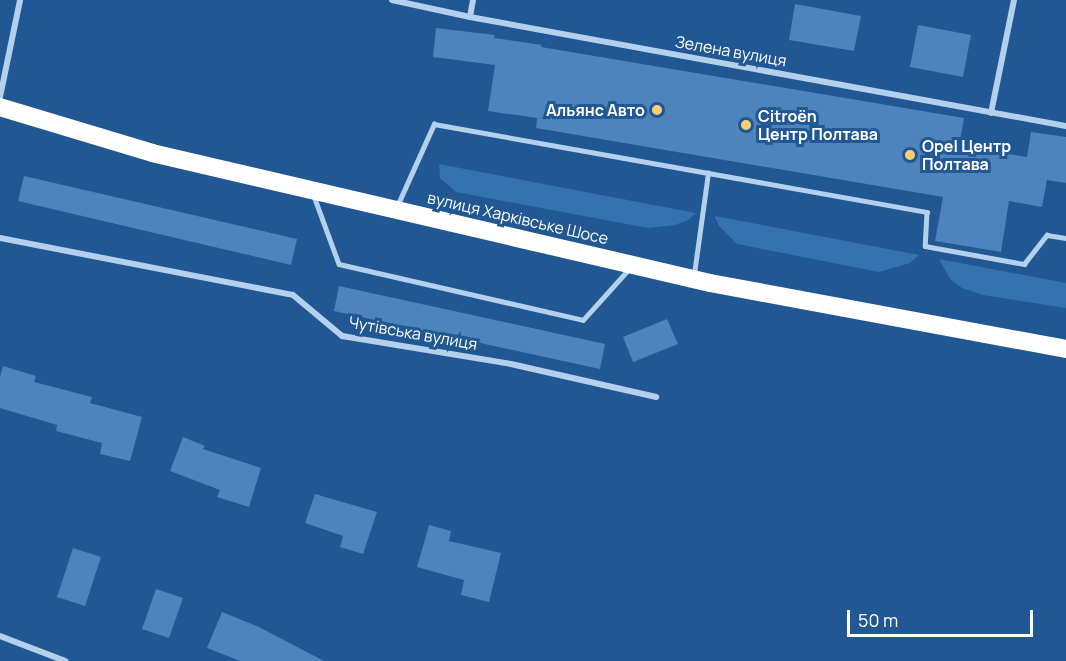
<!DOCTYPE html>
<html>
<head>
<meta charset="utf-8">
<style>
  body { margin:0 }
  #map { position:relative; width:1066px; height:661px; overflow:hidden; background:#215893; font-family:Manrope,sans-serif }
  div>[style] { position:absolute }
  .green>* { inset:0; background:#3572b0 }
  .building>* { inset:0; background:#4e83bb }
  .lane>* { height:4.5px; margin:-2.25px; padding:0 2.25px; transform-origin:2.25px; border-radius:2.25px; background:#b3d0ed }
  .street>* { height:6px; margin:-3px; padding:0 3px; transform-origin:3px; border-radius:3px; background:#b3d0ed }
  .highway>* { height:18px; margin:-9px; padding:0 9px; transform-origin:9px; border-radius:9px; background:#fff }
  .dots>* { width:16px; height:16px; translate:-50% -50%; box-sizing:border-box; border:3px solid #215893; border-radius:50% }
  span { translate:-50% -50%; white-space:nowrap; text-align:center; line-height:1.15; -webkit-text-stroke:6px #215893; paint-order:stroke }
  .street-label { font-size:16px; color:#fff }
  .poi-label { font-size:16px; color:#fff; font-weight:700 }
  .right { translate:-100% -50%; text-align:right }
  .left { translate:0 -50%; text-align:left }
  .scale { position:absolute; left:847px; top:610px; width:186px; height:27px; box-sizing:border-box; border:3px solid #fff; border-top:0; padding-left:8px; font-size:18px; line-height:21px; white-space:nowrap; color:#fff; -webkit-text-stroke:4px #215893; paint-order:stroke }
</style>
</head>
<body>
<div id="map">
  <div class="green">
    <div style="clip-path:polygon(439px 164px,696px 213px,688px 220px,675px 225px,648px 228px,456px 192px,440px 178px)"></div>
    <div style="clip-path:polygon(715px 217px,715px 216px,919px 255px,910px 263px,879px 272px,737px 244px,719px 226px)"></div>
    <div style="clip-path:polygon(939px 259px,1066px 283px,1066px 308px,983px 295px,962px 288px,950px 279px)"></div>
  </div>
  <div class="building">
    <div style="clip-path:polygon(795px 4px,861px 16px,854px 51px,789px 40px)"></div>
    <div style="clip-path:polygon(918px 25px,971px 35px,963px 77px,910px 67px)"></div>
    <div style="clip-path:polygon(436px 28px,495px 35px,494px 38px,542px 45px,541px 47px,964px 118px,959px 146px,1027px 157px,1031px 132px,1066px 137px,1066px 183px,1047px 180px,1042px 207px,1009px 201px,1001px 252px,935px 241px,943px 197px,536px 128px,537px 118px,488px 111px,495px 65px,433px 57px)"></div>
    <div style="clip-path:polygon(24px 176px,297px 239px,291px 265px,18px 201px)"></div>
    <div style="clip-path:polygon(339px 286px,605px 344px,600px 369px,334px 311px)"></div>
    <div style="clip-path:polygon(667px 319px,678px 344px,633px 362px,623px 337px)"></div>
    <div style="clip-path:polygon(3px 366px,36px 376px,34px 382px,92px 397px,90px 403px,142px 417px,130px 461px,100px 454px,102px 443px,56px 431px,57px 425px,0 408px,0 377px)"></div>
    <div style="clip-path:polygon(183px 437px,205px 446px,203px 449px,261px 468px,249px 507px,217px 497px,220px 490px,170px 471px)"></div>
    <div style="clip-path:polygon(315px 494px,377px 512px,363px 554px,340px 547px,343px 536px,305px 523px)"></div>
    <div style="clip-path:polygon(429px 525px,451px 531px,449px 541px,501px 553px,489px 602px,461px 595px,464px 580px,417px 567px)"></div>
    <div style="clip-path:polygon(73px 548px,101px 557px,85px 606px,57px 597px)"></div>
    <div style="clip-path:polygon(156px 589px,183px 598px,169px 638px,142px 629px)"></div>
    <div style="clip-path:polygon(222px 612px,259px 627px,324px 661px,240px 661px,207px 648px)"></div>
  </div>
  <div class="lane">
    <div style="left:314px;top:196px;width:72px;rotate:69.8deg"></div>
    <div style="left:339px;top:264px;width:250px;rotate:12.9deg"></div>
    <div style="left:583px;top:320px;width:69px;rotate:-48deg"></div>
    <div style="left:398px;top:204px;width:88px;rotate:-65.8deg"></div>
    <div style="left:434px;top:124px;width:501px;rotate:10.12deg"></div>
    <div style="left:927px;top:212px;width:34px;rotate:93deg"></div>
    <div style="left:925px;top:246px;width:101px;rotate:10.3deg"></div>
    <div style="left:1024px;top:264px;width:37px;rotate:-52deg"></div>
    <div style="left:1047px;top:235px;width:19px;rotate:9deg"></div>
    <div style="left:694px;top:274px;width:102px;rotate:-82.1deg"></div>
  </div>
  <div class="street">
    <div style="left:392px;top:0;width:80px;rotate:12.3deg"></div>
    <div style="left:470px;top:17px;width:606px;rotate:10.36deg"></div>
    <div style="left:470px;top:17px;width:17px;rotate:-80deg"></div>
    <div style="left:0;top:97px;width:99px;rotate:-78.3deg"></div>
    <div style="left:991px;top:113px;width:115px;rotate:-78.5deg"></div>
    <div style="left:0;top:238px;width:298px;rotate:11deg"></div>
    <div style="left:293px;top:295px;width:64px;rotate:39.9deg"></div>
    <div style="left:342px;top:336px;width:171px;rotate:9.4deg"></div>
    <div style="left:511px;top:364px;width:149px;rotate:12.8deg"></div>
    <div style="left:0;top:636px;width:70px;rotate:21deg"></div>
  </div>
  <div class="highway">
    <div style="left:0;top:107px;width:159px;rotate:16.8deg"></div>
    <div style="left:152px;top:153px;width:573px;rotate:13.11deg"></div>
    <div style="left:710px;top:283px;width:362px;rotate:10.5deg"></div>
  </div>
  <div class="dots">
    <div style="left:657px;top:110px;background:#face75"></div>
    <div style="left:746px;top:125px;background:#face75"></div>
    <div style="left:910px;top:155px;background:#face75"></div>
  </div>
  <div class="street-label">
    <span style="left:731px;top:51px;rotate:10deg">Зелена вулиця</span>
    <span style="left:518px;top:218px;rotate:13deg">вулиця Харківське Шосе</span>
    <span style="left:413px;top:333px;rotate:10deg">Чутівська вулиця</span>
  </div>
  <div class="poi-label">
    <span class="right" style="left:645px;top:110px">Альянс Авто</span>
    <span class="left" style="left:758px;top:125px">Citroën<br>Центр Полтава</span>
    <span class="left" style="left:922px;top:155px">Opel Центр<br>Полтава</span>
  </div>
  <div class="scale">50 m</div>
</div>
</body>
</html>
